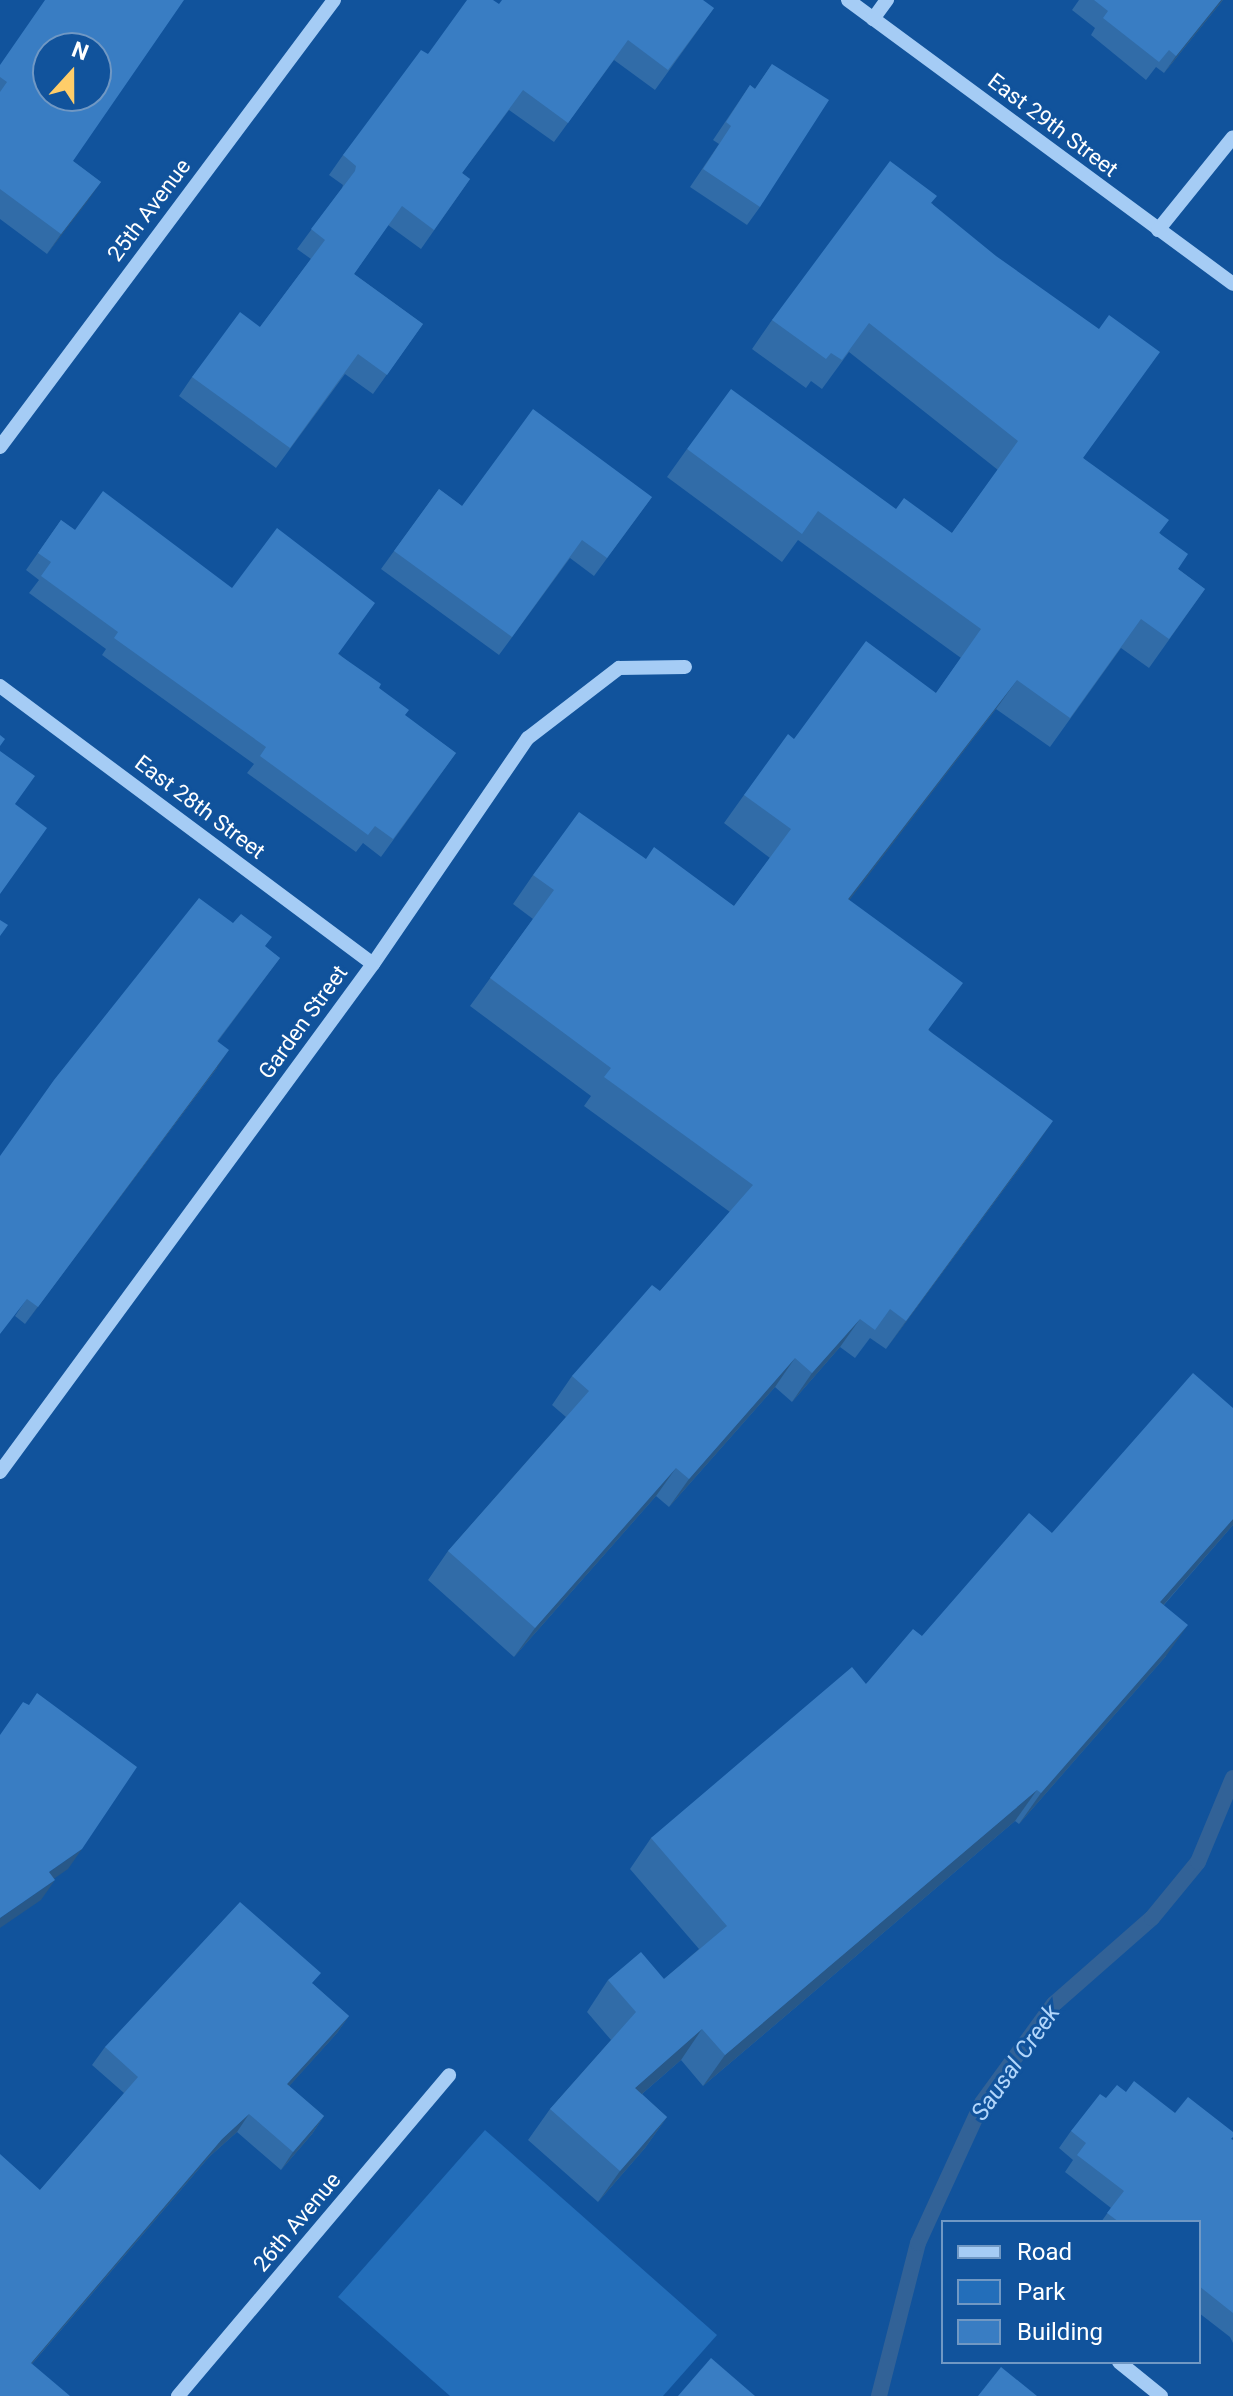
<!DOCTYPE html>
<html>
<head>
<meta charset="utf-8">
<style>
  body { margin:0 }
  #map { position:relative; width:1233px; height:2396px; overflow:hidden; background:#11539c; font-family:Roboto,sans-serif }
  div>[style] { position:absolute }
  .green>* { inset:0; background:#236eba }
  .stream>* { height:16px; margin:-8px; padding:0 8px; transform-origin:8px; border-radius:8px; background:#326297 }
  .minor>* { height:14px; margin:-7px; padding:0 7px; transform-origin:7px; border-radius:7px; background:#a5ccf5 }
  .wall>* { inset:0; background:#316ca8 }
  .shaded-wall>* { inset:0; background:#285888 }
  .building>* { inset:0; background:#397dc3 }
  span { translate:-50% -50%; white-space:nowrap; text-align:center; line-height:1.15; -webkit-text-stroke:6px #11539c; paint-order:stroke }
  .street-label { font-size:22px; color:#fff }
  .water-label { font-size:24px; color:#b2d6fb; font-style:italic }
  .legend { position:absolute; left:941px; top:2220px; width:260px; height:144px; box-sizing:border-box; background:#11539c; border:2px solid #7098c4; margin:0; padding:10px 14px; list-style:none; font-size:24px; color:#fff }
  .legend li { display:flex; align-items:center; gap:16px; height:40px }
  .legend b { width:40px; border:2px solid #7098c4 }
  .north { position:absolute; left:32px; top:32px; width:80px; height:80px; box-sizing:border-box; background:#11539c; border:2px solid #7098c4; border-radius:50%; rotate:21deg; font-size:22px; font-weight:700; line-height:32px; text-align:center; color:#fff }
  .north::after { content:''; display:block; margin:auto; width:28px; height:36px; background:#ffcd69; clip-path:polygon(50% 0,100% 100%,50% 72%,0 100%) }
</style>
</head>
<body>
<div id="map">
  <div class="green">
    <div style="clip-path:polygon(485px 2130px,717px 2335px,663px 2396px,450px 2396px,338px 2297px)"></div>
  </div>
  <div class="stream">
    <div style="left:879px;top:2396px;width:158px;rotate:-75.7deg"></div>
    <div style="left:918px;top:2243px;width:154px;rotate:-65.4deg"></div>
    <div style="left:982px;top:2103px;width:122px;rotate:-54deg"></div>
    <div style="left:1054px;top:2004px;width:130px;rotate:-41.3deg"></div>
    <div style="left:1152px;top:1918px;width:72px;rotate:-50.6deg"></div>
    <div style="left:1198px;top:1862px;width:91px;rotate:-67.4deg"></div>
  </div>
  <div class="minor">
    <div style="left:848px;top:0;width:478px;rotate:36.4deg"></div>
    <div style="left:873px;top:19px;width:24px;rotate:-54deg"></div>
    <div style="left:1158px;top:230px;width:119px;rotate:-51.1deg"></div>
    <div style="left:0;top:447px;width:558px;rotate:-53.23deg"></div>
    <div style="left:0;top:686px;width:465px;rotate:36.7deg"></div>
    <div style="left:0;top:1472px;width:630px;rotate:-53.71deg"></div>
    <div style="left:373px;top:964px;width:274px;rotate:-55.6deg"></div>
    <div style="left:528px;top:738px;width:115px;rotate:-37.6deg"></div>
    <div style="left:619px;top:668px;width:66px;rotate:-0.9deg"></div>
    <div style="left:1119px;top:2362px;width:54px;rotate:39deg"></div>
    <div style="left:178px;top:2396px;width:420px;rotate:-49.8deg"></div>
  </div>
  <div class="wall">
    <div style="clip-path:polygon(1079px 0,1223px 0,1164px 73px,1156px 67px,1146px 80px,1091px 35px,1095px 28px,1072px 10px)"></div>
    <div style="clip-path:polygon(499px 4px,714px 8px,655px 90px,614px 60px,554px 142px,509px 110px,462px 173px,470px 179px,421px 249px,388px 225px,354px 274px,423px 324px,373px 394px,345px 374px,276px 468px,179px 396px,192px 377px,260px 327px,311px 259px,297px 249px,342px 188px,343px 185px,329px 175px,343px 155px,428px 54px)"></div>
    <div style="clip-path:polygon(772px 64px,760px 207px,747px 225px,690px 187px,719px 144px,713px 140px,750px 85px,755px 89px)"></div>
    <div style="clip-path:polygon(0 65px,73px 161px,101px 182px,47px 254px,0 219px)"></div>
    <div style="clip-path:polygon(932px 203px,1084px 459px,1160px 533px,1178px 569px,1205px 589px,1149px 668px,1121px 648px,1050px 747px,996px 709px,849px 900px,929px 1030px,1033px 1150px,886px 1349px,870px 1338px,855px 1358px,840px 1347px,792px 1402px,775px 1387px,669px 1507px,656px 1496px,514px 1657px,428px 1580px,448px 1551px,566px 1417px,552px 1405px,572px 1376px,660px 1291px,730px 1212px,584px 1106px,591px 1096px,470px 1006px,533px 919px,513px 904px,533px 875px,646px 859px,734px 906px,770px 858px,724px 823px,744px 795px,794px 739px,936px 693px,961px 658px,798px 540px,782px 562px,667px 477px,687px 449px,896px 509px,952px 533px,998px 470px,849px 352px,822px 389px,811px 381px,806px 388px,752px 349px,772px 320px)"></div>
    <div style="clip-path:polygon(439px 489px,462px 506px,652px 497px,594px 576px,570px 558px,499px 655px,381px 569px)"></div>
    <div style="clip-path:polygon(61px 520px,75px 530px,232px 588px,339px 654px,379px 688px,405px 716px,456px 753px,381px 857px,363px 843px,356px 852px,247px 773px,254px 764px,102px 655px,106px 649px,29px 593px,39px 580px,26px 570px)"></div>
    <div style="clip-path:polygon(265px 947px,280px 958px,218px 1041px,217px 1068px,25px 1324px,15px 1316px)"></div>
    <div style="clip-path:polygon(1233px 1408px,1233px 1525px,1164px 1605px,1166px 1656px,1019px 1824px,1015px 1821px,703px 2086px,681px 2060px,642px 2094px,667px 2117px,645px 2148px,598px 2202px,528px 2140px,550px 2109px,611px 2040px,587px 2012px,608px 1980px,664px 1979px,699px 1949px,630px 1869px,651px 1838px,866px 1684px,922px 1636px,1052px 1533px)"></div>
    <div style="clip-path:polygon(313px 1984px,349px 2016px,337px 2033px,289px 2086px,324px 2116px,312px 2134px,281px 2170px,237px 2132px,209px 2157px,32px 2364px,0 2396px,40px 2190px,124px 2093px,92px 2065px,105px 2047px)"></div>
    <div style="clip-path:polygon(1126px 2092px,1175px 2113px,1233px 2140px,1233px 2343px,1230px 2337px,1199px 2313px,1199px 2222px,1101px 2222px,1111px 2208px,1065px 2172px,1073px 2160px,1059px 2148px,1071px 2131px,1106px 2098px)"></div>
  </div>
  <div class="shaded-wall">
    <div style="clip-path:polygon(1221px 0,1223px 0,1164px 73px,1176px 56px)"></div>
    <div style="clip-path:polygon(101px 182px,87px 202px,47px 254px,61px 234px)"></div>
    <div style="clip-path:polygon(1017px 680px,996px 709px,828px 928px,848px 899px)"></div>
    <div style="clip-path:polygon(229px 1050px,217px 1068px,25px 1324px,38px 1307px)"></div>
    <div style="clip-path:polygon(1053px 1121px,1033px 1150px,886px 1349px,906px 1321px)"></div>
    <div style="clip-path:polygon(860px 1319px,840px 1347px,792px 1402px,812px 1373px)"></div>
    <div style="clip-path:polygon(795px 1358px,775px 1387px,669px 1507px,689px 1479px)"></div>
    <div style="clip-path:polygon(676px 1468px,656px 1496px,514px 1657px,535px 1628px)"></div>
    <div style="clip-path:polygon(1233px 1519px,1233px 1525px,1139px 1633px,1160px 1602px)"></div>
    <div style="clip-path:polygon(1188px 1625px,1166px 1656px,1019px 1824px,1041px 1793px)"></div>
    <div style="clip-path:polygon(1037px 1790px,1015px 1821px,703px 2086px,725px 2055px)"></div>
    <div style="clip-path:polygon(82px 1849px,68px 1869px,35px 1892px,49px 1872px)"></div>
    <div style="clip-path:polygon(55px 1880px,41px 1900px,0 1928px,0 1918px)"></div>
    <div style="clip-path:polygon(349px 2016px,337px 2033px,275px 2102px,287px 2084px)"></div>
    <div style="clip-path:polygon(702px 2029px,681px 2060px,613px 2119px,635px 2088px)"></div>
    <div style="clip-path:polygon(249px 2114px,237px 2132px,209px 2157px,18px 2380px,31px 2363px,222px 2139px)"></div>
    <div style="clip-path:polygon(324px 2116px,312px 2134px,281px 2170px,293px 2152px)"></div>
    <div style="clip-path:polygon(667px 2117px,645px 2148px,598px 2202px,620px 2171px)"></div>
  </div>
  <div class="building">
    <div style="clip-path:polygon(evenodd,45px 0,184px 0,73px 161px,101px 182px,61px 234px,0 189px,0 92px,7px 82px,0 77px,0 65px,45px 0,48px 48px,96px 48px,96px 96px,48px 96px,48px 48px)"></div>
    <div style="clip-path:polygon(467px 0,493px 0,499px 4px,502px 0,703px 0,714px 8px,668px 70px,628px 40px,568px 123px,523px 90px,462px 173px,470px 179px,434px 230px,402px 206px,354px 274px,423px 324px,387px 375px,358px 354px,290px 448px,192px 377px,240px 312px,260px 327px,325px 240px,311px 229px,355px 171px,356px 166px,343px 155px,421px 50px,428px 54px)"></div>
    <div style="clip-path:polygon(1094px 0,1221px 0,1176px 56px,1169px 50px,1159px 62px,1103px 18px,1108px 11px)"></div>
    <div style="clip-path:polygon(772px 64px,829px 100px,760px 207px,703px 169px,731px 126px,726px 122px,750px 85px,755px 89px)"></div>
    <div style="clip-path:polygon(890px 161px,937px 196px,931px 203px,996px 256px,1099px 329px,1109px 315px,1160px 352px,1083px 458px,1169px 520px,1159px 533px,1188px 554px,1178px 569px,1205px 589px,1169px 639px,1141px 619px,1070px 718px,1017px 680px,848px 899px,963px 983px,928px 1030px,1053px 1121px,906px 1321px,890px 1309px,875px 1330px,860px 1319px,812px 1373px,795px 1358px,689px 1479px,676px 1468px,535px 1628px,448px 1551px,589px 1391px,572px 1376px,652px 1285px,660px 1291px,753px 1185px,604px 1077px,611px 1068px,490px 978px,554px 890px,533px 875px,579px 812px,646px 859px,654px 847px,734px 906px,791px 829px,744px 795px,788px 734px,794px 739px,866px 641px,936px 693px,981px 629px,818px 511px,802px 534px,687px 449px,731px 389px,896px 509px,904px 498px,952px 533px,1018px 441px,869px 323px,842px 360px,831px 353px,826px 359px,772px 320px)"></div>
    <div style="clip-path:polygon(533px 409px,652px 497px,607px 558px,582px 540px,512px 637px,394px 551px,439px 489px,462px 506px)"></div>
    <div style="clip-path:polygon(103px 491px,232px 588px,277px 528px,375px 603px,338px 654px,381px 684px,379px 688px,409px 710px,405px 715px,456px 753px,393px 839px,375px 826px,368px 835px,260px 756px,266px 747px,114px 638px,118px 632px,41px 576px,51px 562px,38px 553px,61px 520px,75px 530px)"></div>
    <div style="clip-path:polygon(0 735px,5px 739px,0 746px)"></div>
    <div style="clip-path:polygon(0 751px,35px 776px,15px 804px,47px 828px,0 894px)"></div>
    <div style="clip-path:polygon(199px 898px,233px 923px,241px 914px,272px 937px,265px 946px,280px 958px,217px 1041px,229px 1050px,38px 1307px,27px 1299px,0 1334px,0 1156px,54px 1080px)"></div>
    <div style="clip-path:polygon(0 920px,8px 925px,0 936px)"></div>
    <div style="clip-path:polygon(1193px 1373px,1233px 1408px,1233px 1519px,1160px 1602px,1188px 1625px,1041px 1793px,1037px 1790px,725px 2055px,702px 2029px,635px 2088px,667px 2117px,620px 2171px,550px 2109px,636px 2012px,608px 1980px,641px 1952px,664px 1979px,727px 1926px,651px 1838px,852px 1667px,866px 1684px,913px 1629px,922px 1636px,1029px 1513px,1052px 1533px)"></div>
    <div style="clip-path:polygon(37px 1693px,137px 1767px,82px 1849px,49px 1872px,55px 1880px,0 1918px,0 1735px,23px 1702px,29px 1705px)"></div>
    <div style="clip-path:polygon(240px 1902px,321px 1973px,312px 1983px,349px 2016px,287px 2084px,324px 2116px,293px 2152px,249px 2114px,222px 2139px,31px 2363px,70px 2396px,0 2396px,0 2154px,40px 2190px,138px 2077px,105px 2047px)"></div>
    <div style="clip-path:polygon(1134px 2081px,1175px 2113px,1188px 2097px,1233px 2132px,1233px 2137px,1231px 2139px,1233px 2140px,1233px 2313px,1199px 2286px,1199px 2222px,1119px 2222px,1107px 2213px,1124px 2191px,1077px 2155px,1086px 2143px,1071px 2131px,1100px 2094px,1106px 2098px,1117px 2085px,1126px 2092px)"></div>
    <div style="clip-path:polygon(711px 2358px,755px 2396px,678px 2396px)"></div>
    <div style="clip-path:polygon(1001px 2367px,1037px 2396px,978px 2396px)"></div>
  </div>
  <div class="street-label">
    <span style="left:1053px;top:125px;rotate:37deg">East 29th Street</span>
    <span style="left:149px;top:210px;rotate:-53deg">25th Avenue</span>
    <span style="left:200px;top:807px;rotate:37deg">East 28th Street</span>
    <span style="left:303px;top:1022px;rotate:-54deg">Garden Street</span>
    <span style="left:297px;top:2222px;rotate:-50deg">26th Avenue</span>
  </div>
  <div class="water-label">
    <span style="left:1016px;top:2063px;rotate:-55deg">Sausal Creek</span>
  </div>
  <ul class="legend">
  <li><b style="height:10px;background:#a5ccf5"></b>Road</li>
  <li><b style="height:22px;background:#236eba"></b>Park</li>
  <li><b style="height:22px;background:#397dc3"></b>Building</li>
  </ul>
  <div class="north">N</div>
</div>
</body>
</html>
